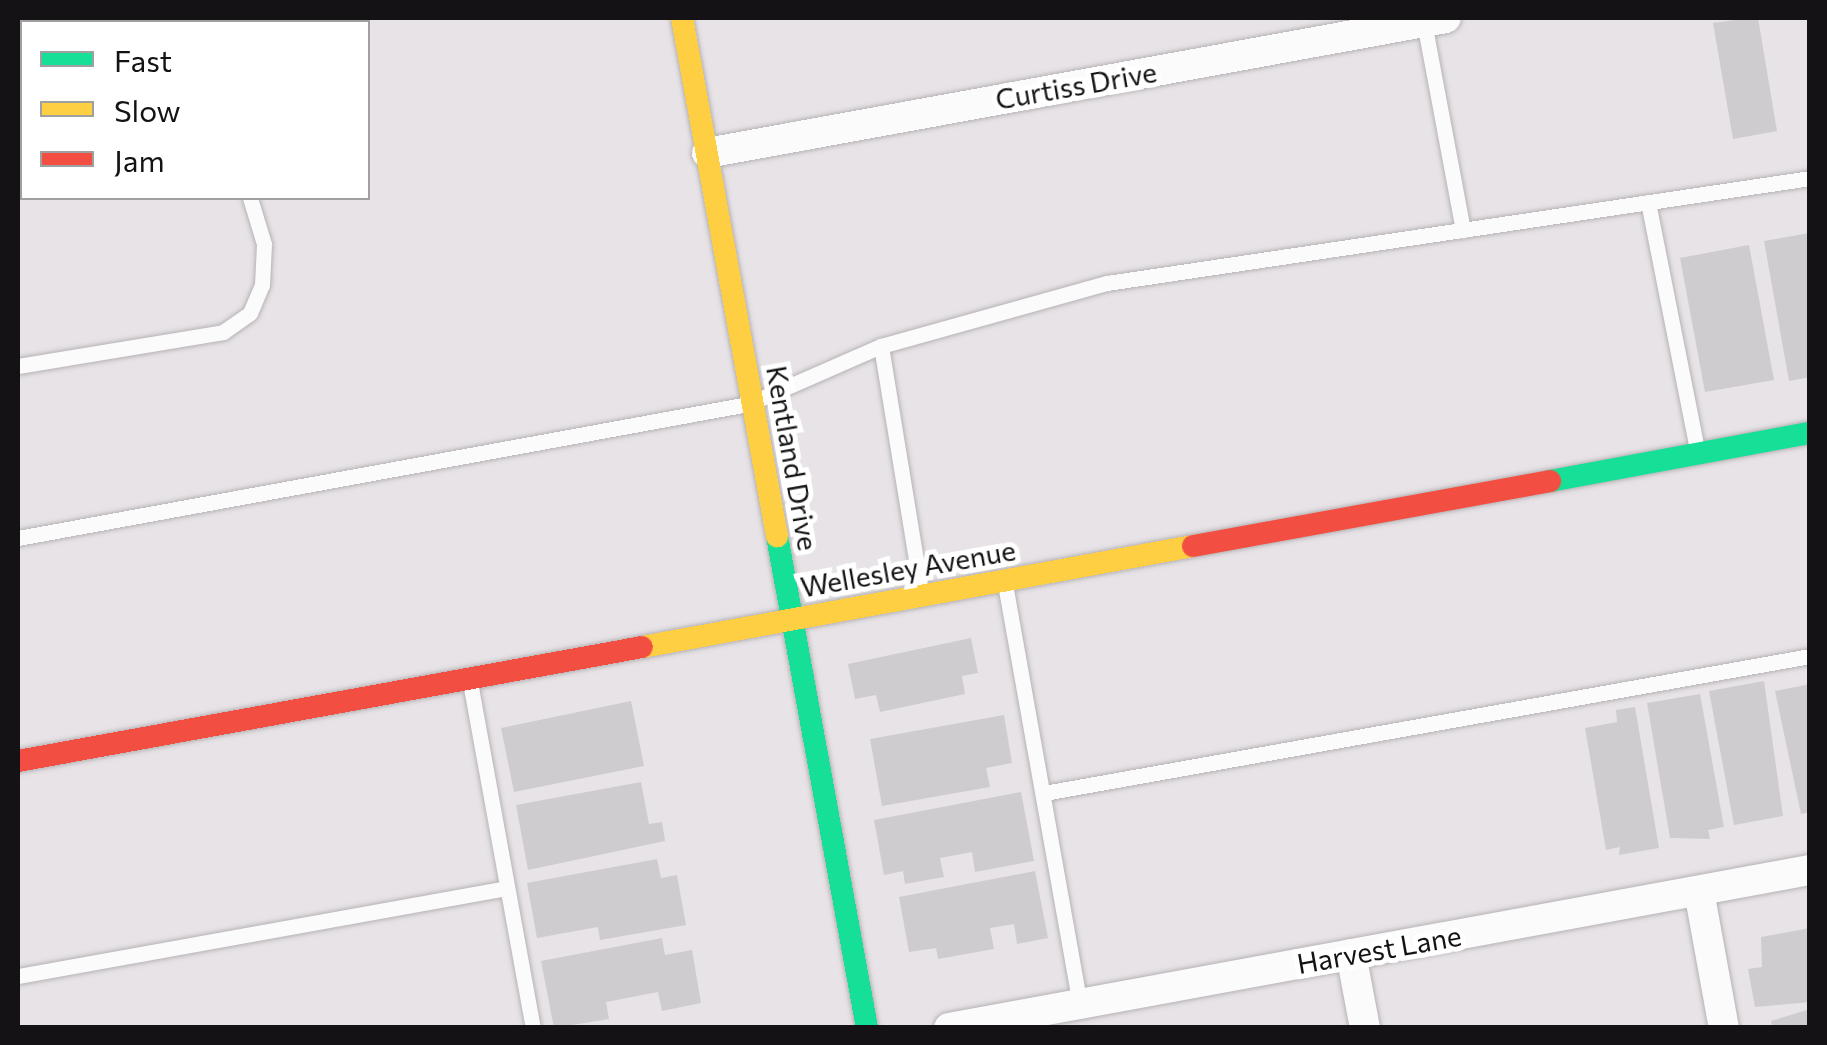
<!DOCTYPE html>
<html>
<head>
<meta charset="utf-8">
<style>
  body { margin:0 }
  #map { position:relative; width:1827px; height:1045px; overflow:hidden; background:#e7e3e7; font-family:Commissioner,sans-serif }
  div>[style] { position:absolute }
  .building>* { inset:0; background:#cfcccf }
  .roads { filter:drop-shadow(0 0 2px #b6b2b5) drop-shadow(0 0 2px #b6b2b5) }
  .lane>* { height:15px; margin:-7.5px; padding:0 7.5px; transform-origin:7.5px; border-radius:7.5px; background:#fbfbfb }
  .street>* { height:30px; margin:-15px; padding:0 15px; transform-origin:15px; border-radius:15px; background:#fbfbfb }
  .fast>* { height:22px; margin:-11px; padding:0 11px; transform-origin:11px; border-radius:11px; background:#16e098 }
  .slow>* { height:22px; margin:-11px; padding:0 11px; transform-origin:11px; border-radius:11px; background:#ffcf43 }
  .jam>* { height:22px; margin:-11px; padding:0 11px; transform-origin:11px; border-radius:11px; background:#f24e42 }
  span { translate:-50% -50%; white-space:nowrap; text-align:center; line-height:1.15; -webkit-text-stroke:10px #fff; paint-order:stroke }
  .street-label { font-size:28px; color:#151215 }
  .frame { position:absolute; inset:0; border:20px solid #151215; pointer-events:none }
  .legend { position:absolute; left:20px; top:20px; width:350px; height:180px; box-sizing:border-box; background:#fff; border:2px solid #a1a0a1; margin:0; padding:12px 18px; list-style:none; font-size:30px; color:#151215 }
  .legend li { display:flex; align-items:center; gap:20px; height:50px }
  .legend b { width:50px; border:2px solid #a1a0a1 }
</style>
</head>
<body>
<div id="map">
  <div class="building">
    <div style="clip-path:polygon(1751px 18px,1758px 18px,1777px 131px,1733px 139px,1713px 23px)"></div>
    <div style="clip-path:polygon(1810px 233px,1810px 377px,1789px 381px,1764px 241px)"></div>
    <div style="clip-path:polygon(1749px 245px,1774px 380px,1705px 392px,1680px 258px)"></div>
    <div style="clip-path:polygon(971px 638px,978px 673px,962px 676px,965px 694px,880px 712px,876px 695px,855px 699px,848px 664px)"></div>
    <div style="clip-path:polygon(1764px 681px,1783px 816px,1734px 825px,1709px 691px)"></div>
    <div style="clip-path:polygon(1810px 684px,1810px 812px,1801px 814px,1775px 691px)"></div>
    <div style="clip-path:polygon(1700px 694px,1724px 827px,1708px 830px,1710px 839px,1670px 838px,1647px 703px)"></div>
    <div style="clip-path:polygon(631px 701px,644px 766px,514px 792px,501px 728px)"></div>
    <div style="clip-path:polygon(1635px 707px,1659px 848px,1619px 855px,1620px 847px,1606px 850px,1585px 728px,1617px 722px,1616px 710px)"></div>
    <div style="clip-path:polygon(1004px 715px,1012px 763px,986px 768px,990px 787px,882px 806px,870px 739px)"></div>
    <div style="clip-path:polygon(641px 782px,649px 824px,662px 822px,665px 841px,528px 870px,516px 805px)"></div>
    <div style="clip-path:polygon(1021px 792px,1034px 861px,975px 872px,972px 852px,940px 858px,944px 877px,905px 884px,903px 871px,884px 875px,874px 820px)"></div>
    <div style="clip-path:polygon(657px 859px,661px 878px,677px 875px,686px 925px,600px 940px,598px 927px,537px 938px,527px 883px)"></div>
    <div style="clip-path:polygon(1035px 871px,1048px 938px,1017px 944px,1014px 924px,990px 928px,994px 949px,938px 959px,936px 948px,909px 952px,899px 897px)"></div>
    <div style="clip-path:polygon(1810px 928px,1810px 1002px,1755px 1007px,1748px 969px,1762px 967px,1761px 937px)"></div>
    <div style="clip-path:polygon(662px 938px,665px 955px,692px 950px,701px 1003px,662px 1011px,658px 992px,606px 1002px,609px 1019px,554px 1028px,541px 961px)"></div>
    <div style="clip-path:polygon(1810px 1009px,1810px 1028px,1772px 1028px,1771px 1021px)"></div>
  </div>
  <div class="roads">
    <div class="lane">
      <div style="left:126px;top:18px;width:6px;rotate:45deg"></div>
      <div style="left:1424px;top:22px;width:212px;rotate:79.4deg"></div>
      <div style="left:1648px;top:202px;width:252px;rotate:78.8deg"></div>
      <div style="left:881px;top:346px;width:248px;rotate:80.7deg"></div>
      <div style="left:18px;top:366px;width:208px;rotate:-9.4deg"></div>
      <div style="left:223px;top:332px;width:33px;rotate:-35deg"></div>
      <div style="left:250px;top:313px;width:30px;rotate:-67deg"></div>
      <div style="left:262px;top:285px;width:41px;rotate:-87.2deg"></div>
      <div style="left:264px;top:244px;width:48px;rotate:-106.9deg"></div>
      <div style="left:18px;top:538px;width:742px;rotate:-10.4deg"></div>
      <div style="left:748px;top:404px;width:145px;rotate:-23.6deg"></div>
      <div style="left:881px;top:346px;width:235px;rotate:-15.6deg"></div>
      <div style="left:1107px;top:283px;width:711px;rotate:-8.49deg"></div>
      <div style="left:1005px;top:584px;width:426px;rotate:79.9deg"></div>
      <div style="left:470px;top:682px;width:352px;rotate:79.7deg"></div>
      <div style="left:1044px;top:793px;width:778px;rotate:-10.14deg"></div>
      <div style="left:18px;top:976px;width:497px;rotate:-10.2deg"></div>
    </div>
    <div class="street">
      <div style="left:707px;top:153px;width:751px;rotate:-10.35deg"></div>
      <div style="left:1699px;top:891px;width:139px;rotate:79.7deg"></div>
      <div style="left:1351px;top:954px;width:75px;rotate:79.3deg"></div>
      <div style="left:949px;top:1028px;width:875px;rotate:-10.4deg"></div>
    </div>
    <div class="fast">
      <div style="left:1550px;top:481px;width:264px;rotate:-10.5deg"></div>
      <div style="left:777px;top:536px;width:500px;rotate:79.63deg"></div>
    </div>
    <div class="slow">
      <div style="left:682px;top:18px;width:527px;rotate:79.61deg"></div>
      <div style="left:642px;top:647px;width:560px;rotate:-10.39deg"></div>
    </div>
    <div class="jam">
      <div style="left:1193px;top:546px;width:363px;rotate:-10.3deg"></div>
      <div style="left:18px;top:761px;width:634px;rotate:-10.35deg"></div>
    </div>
  </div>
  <div class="street-label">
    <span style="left:1076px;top:85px;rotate:-10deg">Curtiss Drive</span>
    <span style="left:793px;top:458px;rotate:80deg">Kentland Drive</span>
    <span style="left:908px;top:568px;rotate:-10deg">Wellesley Avenue</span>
    <span style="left:1379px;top:949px;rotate:-10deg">Harvest Lane</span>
  </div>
  <div class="frame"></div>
  <ul class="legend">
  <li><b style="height:12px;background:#16e098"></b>Fast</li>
  <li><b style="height:12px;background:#ffcf43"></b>Slow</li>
  <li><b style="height:12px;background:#f24e42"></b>Jam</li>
  </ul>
</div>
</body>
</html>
